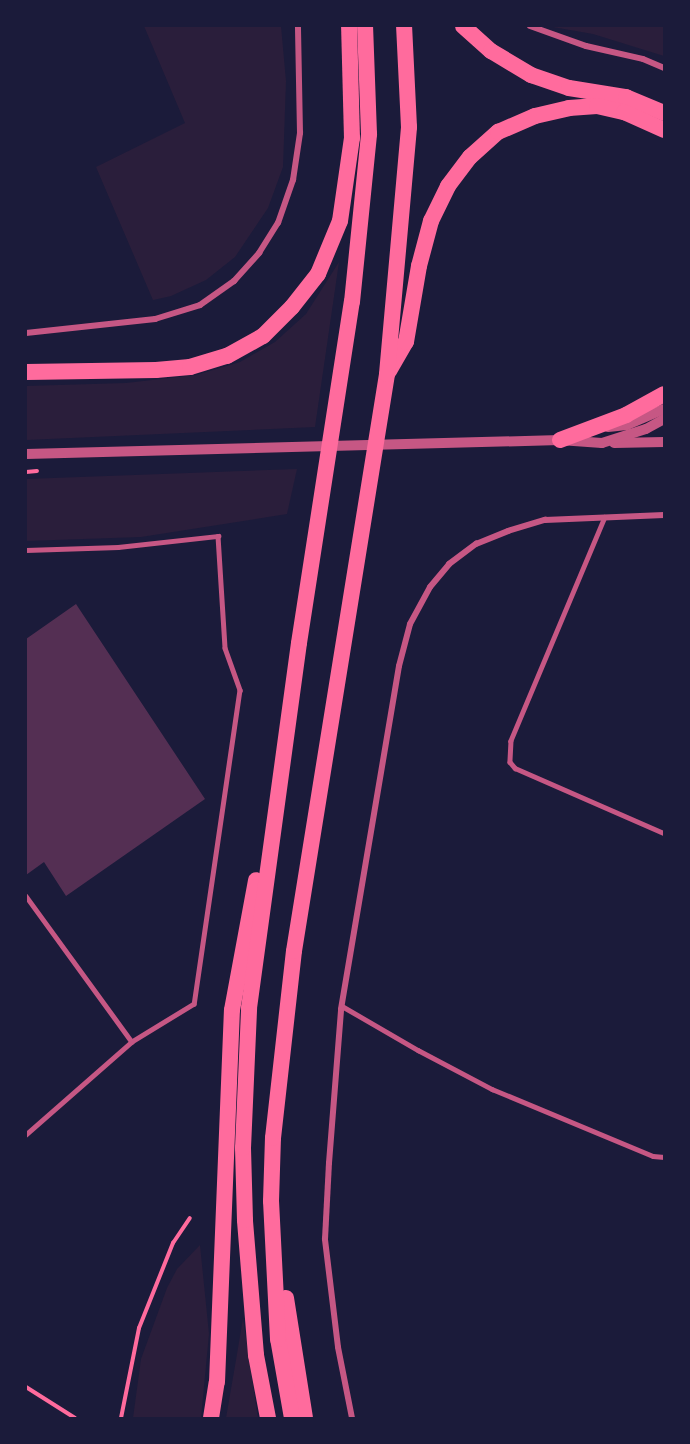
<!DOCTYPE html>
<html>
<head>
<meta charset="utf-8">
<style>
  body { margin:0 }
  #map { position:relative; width:690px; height:1444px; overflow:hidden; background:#1b1b3a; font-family:"Archivo Narrow",sans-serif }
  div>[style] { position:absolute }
  .green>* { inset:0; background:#2a1e3b }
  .building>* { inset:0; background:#542f53 }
  .path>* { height:4px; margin:-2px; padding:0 2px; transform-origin:2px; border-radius:2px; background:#ff6b9d }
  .service>* { height:4.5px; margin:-2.25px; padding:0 2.25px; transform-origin:2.25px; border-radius:2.25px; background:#c65784 }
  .minor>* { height:6px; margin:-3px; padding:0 3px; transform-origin:3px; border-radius:3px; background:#c65784 }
  .tertiary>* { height:10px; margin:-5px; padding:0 5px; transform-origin:5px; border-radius:5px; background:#c65784 }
  .trunk>* { height:16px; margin:-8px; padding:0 8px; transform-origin:8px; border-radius:8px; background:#ff6b9d }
  span { translate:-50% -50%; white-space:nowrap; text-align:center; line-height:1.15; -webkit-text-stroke:4.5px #1b1b3a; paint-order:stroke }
  .frame { position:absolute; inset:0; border:27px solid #1b1b3a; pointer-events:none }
</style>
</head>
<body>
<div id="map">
  <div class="green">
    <div style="clip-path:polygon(144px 26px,281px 26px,286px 81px,283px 167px,268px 208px,235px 257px,206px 280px,171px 296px,153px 300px,96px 167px,185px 123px)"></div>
    <div style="clip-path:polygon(547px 26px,664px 26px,664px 56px,593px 34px)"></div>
    <div style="clip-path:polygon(339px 262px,315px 427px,26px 440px,26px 386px,126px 383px,196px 375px,240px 362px,275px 342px,306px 314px)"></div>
    <div style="clip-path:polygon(297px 469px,287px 514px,141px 537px,26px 541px,26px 479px)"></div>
    <div style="clip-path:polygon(200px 1245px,209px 1334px,201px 1418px,133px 1418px,141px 1359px,167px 1288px,177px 1269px)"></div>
    <div style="clip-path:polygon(243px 1318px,258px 1418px,226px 1418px,236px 1360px)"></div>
  </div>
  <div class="building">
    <div style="clip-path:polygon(76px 604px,205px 799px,66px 896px,44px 862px,26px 875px,26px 639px)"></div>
  </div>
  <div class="path">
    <div style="left:26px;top:472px;width:11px;rotate:-5deg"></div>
    <div style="left:26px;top:1387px;width:58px;rotate:32.3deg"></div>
    <div style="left:121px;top:1418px;width:92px;rotate:-78.7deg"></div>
    <div style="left:139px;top:1328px;width:92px;rotate:-68.2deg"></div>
    <div style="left:173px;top:1243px;width:30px;rotate:-56deg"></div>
  </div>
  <div class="service">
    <div style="left:605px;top:517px;width:243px;rotate:112.8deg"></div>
    <div style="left:511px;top:741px;width:21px;rotate:93deg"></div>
    <div style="left:510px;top:762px;width:8px;rotate:50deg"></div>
    <div style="left:515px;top:768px;width:163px;rotate:23.6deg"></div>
    <div style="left:26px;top:550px;width:92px;rotate:-1.9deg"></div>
    <div style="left:118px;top:547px;width:101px;rotate:-6.3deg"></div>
    <div style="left:218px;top:536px;width:112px;rotate:86.4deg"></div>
    <div style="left:225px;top:648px;width:45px;rotate:70.3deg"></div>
    <div style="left:240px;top:690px;width:317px;rotate:98.3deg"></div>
    <div style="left:194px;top:1004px;width:73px;rotate:148.5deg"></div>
    <div style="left:132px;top:1042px;width:141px;rotate:138.7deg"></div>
    <div style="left:26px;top:896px;width:180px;rotate:54deg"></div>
    <div style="left:342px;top:1006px;width:88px;rotate:30.1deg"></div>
    <div style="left:418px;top:1050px;width:84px;rotate:27.8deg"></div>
    <div style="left:492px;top:1089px;width:174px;rotate:22.6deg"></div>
    <div style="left:653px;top:1156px;width:11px;rotate:5deg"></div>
  </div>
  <div class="minor">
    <div style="left:530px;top:26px;width:59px;rotate:19.7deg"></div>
    <div style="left:586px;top:46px;width:58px;rotate:12.8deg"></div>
    <div style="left:643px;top:59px;width:23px;rotate:23deg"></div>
    <div style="left:26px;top:333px;width:130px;rotate:-6.2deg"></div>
    <div style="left:155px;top:319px;width:47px;rotate:-17.3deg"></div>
    <div style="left:200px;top:305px;width:42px;rotate:-35.2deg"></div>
    <div style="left:234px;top:281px;width:38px;rotate:-48deg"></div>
    <div style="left:259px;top:253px;width:36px;rotate:-58deg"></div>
    <div style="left:278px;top:223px;width:46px;rotate:-70.8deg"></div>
    <div style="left:293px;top:180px;width:48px;rotate:-81.5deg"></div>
    <div style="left:300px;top:133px;width:107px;rotate:-91.1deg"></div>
    <div style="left:352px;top:1418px;width:72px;rotate:-101.2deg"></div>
    <div style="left:338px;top:1347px;width:109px;rotate:-96.9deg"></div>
    <div style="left:325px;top:1239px;width:76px;rotate:-87deg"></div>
    <div style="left:329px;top:1163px;width:154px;rotate:-85.5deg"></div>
    <div style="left:341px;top:1009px;width:348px;rotate:-80.4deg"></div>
    <div style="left:399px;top:666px;width:43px;rotate:-75.3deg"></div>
    <div style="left:410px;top:624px;width:42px;rotate:-61.6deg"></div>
    <div style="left:430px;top:587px;width:30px;rotate:-50deg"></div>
    <div style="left:449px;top:564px;width:34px;rotate:-37deg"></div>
    <div style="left:476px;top:544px;width:35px;rotate:-22deg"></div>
    <div style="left:508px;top:531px;width:39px;rotate:-17deg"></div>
    <div style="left:545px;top:520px;width:119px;rotate:-2.4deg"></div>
  </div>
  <div class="tertiary">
    <div style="left:608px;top:427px;width:19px;rotate:-6deg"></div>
    <div style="left:627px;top:425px;width:40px;rotate:-23.4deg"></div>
    <div style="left:614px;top:443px;width:50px;rotate:-1.1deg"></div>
    <div style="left:26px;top:454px;width:534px;rotate:-1.5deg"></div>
    <div style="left:560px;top:440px;width:42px;rotate:4.1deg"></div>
    <div style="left:602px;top:443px;width:46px;rotate:-17.7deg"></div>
    <div style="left:646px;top:429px;width:21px;rotate:-29deg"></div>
  </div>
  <div class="trunk">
    <div style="left:463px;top:26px;width:38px;rotate:42deg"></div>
    <div style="left:491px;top:51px;width:47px;rotate:31deg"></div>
    <div style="left:531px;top:75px;width:40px;rotate:18.9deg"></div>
    <div style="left:569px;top:88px;width:58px;rotate:9deg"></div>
    <div style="left:626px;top:97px;width:41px;rotate:22.8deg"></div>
    <div style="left:389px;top:371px;width:34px;rotate:-60deg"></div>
    <div style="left:406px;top:342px;width:77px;rotate:-80.3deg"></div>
    <div style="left:419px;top:266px;width:47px;rotate:-75.1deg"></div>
    <div style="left:431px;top:221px;width:39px;rotate:-64deg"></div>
    <div style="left:448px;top:186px;width:36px;rotate:-53deg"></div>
    <div style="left:470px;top:157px;width:38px;rotate:-42deg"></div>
    <div style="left:498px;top:132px;width:40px;rotate:-23.4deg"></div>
    <div style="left:535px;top:116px;width:35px;rotate:-13deg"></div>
    <div style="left:569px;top:108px;width:28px;rotate:-4deg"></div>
    <div style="left:597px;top:106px;width:28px;rotate:13deg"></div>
    <div style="left:624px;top:112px;width:44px;rotate:24.2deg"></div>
    <div style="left:26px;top:372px;width:130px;rotate:-0.9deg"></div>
    <div style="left:156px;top:370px;width:34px;rotate:-5deg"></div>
    <div style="left:190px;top:367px;width:39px;rotate:-17deg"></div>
    <div style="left:227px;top:356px;width:41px;rotate:-29.1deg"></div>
    <div style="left:263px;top:336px;width:41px;rotate:-45deg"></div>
    <div style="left:292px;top:307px;width:42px;rotate:-51.8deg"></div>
    <div style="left:318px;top:274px;width:57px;rotate:-67.5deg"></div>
    <div style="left:340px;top:221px;width:84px;rotate:-81.8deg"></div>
    <div style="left:352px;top:138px;width:112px;rotate:-91.5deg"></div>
    <div style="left:560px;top:440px;width:71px;rotate:-20.7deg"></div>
    <div style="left:626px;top:415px;width:43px;rotate:-28.9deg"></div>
    <div style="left:286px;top:1298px;width:121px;rotate:81deg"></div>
    <div style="left:211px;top:1418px;width:36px;rotate:-81deg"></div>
    <div style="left:217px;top:1382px;width:372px;rotate:-87.7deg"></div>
    <div style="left:232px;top:1010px;width:132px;rotate:-79.5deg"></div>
    <div style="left:268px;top:1418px;width:64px;rotate:-100.8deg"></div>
    <div style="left:256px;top:1355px;width:135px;rotate:-94.7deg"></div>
    <div style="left:245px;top:1220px;width:72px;rotate:-91.6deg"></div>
    <div style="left:243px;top:1148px;width:140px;rotate:-87.5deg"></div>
    <div style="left:249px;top:1008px;width:368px;rotate:-82.2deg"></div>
    <div style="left:299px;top:643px;width:345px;rotate:-81.2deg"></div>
    <div style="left:352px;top:302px;width:169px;rotate:-84.2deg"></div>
    <div style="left:369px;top:134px;width:108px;rotate:-92.1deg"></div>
    <div style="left:292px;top:1418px;width:80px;rotate:-100deg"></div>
    <div style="left:278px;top:1339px;width:138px;rotate:-92.9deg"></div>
    <div style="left:271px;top:1201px;width:63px;rotate:-88.2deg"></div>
    <div style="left:273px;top:1138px;width:188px;rotate:-83.6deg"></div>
    <div style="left:294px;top:951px;width:584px;rotate:-80.84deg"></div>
    <div style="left:387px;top:374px;width:248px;rotate:-84.9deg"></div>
    <div style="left:409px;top:127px;width:101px;rotate:-92.8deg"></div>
  </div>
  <div class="frame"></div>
</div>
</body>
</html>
